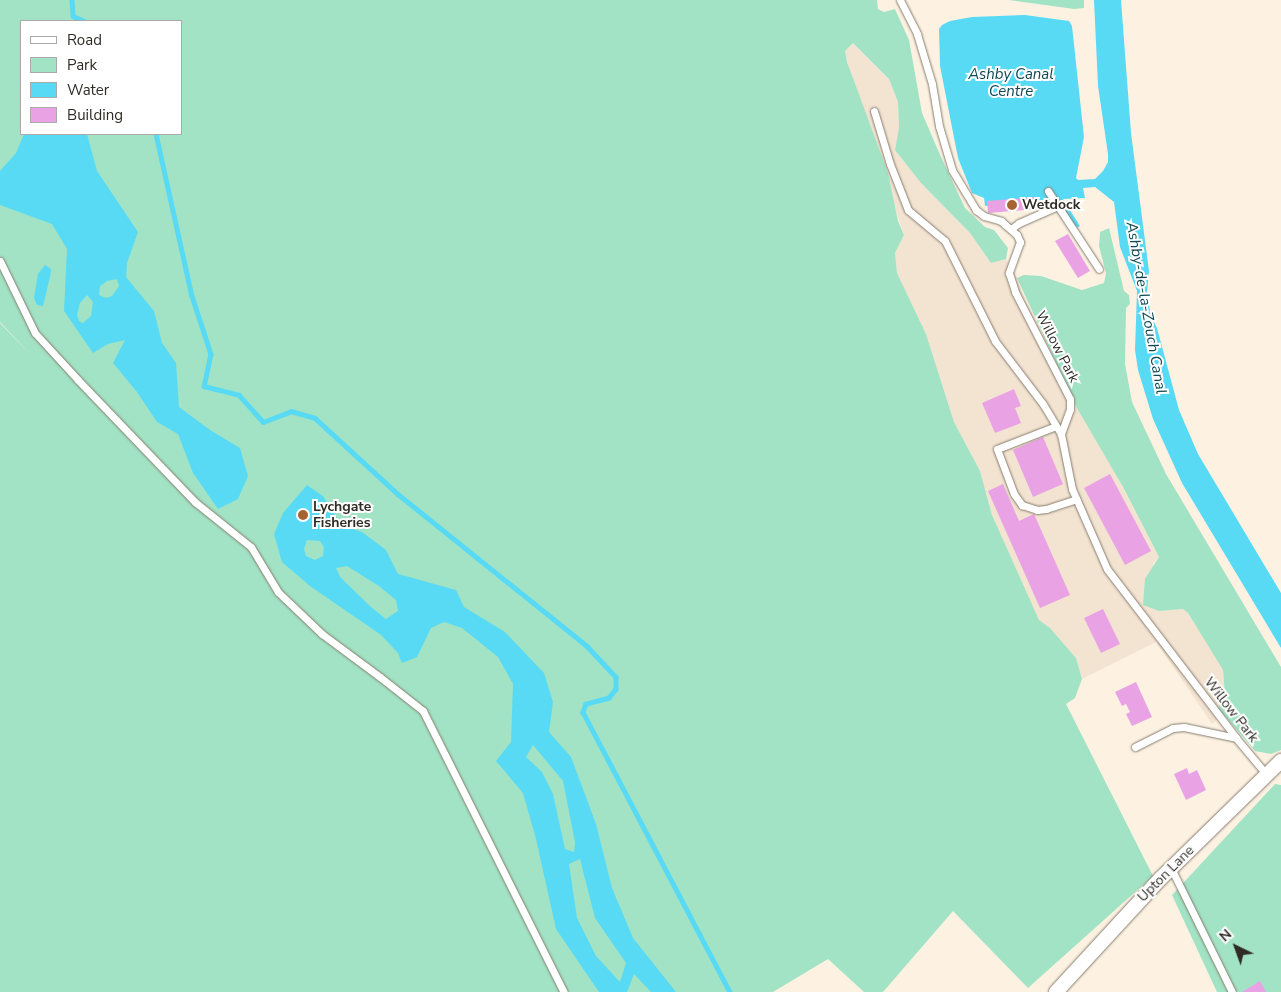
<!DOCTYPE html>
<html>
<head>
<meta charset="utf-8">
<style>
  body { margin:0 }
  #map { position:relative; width:1281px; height:992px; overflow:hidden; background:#fdf2e2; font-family:"Nunito Sans",sans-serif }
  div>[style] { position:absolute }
  .commercial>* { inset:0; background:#f3e3d1 }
  .green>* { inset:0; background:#a1e3c4 }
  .water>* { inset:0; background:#58daf5 }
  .stream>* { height:4.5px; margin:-2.25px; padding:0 2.25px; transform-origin:2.25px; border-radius:2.25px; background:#58daf5 }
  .building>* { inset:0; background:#e9a3e5 }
  .roads { filter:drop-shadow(0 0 1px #867d6f) drop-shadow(0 0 1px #867d6f) }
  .service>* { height:7px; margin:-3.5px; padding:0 3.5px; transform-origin:3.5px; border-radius:3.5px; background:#fff }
  .minor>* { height:14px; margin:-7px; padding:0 7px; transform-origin:7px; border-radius:7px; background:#fff }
  .dots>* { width:14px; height:14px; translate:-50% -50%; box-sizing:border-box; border:2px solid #fff; border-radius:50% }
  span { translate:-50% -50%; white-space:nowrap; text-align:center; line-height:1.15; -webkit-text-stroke:4px #fff; paint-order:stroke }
  .poi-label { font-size:14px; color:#2f2b25; font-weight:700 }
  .left { translate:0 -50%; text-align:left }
  .street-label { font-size:14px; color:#2f2b25 }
  .water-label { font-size:15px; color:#0e4853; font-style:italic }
  .legend { position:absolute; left:20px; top:20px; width:162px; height:115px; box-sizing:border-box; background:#fff; border:1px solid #acaaa8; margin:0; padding:6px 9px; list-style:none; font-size:15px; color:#2f2b25 }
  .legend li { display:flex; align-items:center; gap:10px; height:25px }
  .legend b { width:25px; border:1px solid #acaaa8 }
  .north { position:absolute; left:1211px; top:922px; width:50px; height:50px; -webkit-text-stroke:4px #fff; paint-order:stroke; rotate:318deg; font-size:14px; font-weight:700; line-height:20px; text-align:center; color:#2f2b25 }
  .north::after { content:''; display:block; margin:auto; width:18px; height:22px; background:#2f2b25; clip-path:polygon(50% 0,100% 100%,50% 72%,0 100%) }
</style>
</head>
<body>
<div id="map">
  <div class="commercial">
    <div style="clip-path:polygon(853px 43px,889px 79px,898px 102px,899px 127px,895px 150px,921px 183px,970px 233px,991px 263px,1006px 259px,1017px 278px,1025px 300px,1159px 557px,1153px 564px,1159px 611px,1183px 609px,1188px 613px,1223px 670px,1225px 696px,1218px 708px,1223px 714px,1212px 724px,1156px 642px,1082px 679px,1076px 658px,1050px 628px,1039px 620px,992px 515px,980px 471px,954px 422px,926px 334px,897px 273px,895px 253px,904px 235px,847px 62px,845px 51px)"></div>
  </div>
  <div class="green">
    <div style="clip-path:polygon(evenodd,0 0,877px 0,878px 9px,884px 12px,895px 9px,909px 40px,922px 113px,941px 157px,965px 208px,985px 227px,994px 230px,1008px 248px,1006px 259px,991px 263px,970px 233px,921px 183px,895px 150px,899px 127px,898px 102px,889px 79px,853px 43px,845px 51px,847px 62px,888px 173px,898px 221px,904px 235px,895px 253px,897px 273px,926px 334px,954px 422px,980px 471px,992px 515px,1039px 620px,1050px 628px,1076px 658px,1082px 679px,1075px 698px,1066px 704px,1153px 876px,1028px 988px,953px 911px,883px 992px,864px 992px,828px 959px,773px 992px,0 992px,0 323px,32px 356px,0 322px,0 0,21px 21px,181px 21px,181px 134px,21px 134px,21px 21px)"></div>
    <div style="clip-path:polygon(978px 0,1084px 0,1084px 8px,1074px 9px,1009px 0)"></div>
    <div style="clip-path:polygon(1109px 228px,1124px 291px,1129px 295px,1130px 304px,1126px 308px,1125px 364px,1132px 402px,1166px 474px,1281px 667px,1281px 750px,1271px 754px,1255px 751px,1218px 708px,1225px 696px,1223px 670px,1188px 613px,1183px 609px,1159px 611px,1143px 605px,1145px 579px,1159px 557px,1123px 487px,1077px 408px,1017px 278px,1024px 275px,1041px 276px,1082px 290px,1104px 283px,1106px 273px,1099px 246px,1100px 232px)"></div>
    <div style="clip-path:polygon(1275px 784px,1281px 785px,1281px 992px,1217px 992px,1172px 895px)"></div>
  </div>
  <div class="water">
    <div style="clip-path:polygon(1094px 0,1121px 0,1131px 133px,1149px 271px,1147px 293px,1151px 316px,1157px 328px,1179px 410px,1198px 454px,1281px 593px,1281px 648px,1182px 483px,1153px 419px,1138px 370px,1135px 350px,1137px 291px,1120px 247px,1114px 202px,1095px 187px,1083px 188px,1085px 198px,1063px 199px,1080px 226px,1072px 230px,1050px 200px,985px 206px,984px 198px,972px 193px,958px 158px,940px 66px,939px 29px,942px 25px,950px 21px,972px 17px,1025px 15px,1069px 21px,1072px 26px,1084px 137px,1076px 178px,1078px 180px,1095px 179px,1103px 171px,1108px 162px,1108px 154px,1098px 86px)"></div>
    <div style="clip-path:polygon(evenodd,24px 134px,87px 134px,97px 171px,138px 232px,127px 263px,126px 277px,154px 311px,162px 343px,176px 363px,179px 407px,210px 430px,240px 448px,248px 476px,238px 499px,218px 509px,193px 473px,178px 434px,157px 422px,137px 392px,113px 363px,125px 340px,108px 344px,93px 353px,64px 311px,67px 249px,52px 224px,0 205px,0 171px,16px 153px,24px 134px,117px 279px,119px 286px,112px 296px,106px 298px,99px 295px,100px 286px,107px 281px,117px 279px,24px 134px,87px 295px,93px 302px,91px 316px,83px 323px,79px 321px,77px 315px,80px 303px,87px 295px)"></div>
    <div style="clip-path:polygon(45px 265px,51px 269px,50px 277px,43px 306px,37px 305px,34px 298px,38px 274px)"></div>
    <div style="clip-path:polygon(evenodd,307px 485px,323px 496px,341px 525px,362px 532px,386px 550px,398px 574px,456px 590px,464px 607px,505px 632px,544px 673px,553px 702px,549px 732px,571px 757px,596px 824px,612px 888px,633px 938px,676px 992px,651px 992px,634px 974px,627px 992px,599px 992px,556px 929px,536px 839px,523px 793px,496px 761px,511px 742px,513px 684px,498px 657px,462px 628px,444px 622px,431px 628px,417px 657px,402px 663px,398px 653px,381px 635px,310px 586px,282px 562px,274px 534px,283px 513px,307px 485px,307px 540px,320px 541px,324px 547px,323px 556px,315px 560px,306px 556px,304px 549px,307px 540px,307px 485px,347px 566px,379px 586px,396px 600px,398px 611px,386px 619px,371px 607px,340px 577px,336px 568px,347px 566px,307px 485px,533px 745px,563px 781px,575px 842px,574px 852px,565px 849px,553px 794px,542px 772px,526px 757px,533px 745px,307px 485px,580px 859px,595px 918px,626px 963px,620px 982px,596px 956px,577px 918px,569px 864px,580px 859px)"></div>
  </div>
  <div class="stream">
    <div style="left:72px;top:0;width:16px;rotate:86deg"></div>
    <div style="left:73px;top:16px;width:12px;rotate:24deg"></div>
    <div style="left:156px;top:134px;width:166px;rotate:77.5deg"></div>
    <div style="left:192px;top:296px;width:61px;rotate:71.9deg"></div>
    <div style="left:211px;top:354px;width:33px;rotate:102deg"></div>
    <div style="left:204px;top:386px;width:36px;rotate:14deg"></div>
    <div style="left:239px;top:395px;width:36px;rotate:48deg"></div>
    <div style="left:263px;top:422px;width:30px;rotate:-21deg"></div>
    <div style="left:291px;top:411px;width:25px;rotate:16deg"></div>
    <div style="left:315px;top:418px;width:113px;rotate:42.5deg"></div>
    <div style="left:398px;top:494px;width:243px;rotate:38.8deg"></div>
    <div style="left:587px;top:646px;width:42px;rotate:46.9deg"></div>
    <div style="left:616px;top:677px;width:12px;rotate:90deg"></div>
    <div style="left:616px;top:689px;width:11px;rotate:128deg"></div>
    <div style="left:609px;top:698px;width:24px;rotate:165deg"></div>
    <div style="left:586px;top:704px;width:9px;rotate:111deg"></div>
    <div style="left:583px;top:712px;width:316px;rotate:62.3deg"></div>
  </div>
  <div class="building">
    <div style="clip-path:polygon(1036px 197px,1038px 209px,988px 213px,987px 201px)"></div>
    <div style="clip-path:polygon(1068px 234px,1090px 271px,1078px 278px,1055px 241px)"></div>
    <div style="clip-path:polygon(1014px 389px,1021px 406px,1015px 408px,1021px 423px,995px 433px,982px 403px)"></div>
    <div style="clip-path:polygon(1043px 437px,1063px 484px,1033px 497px,1013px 450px)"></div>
    <div style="clip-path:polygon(1110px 474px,1151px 551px,1125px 565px,1084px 488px)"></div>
    <div style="clip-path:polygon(1003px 484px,1019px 521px,1034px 514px,1070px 595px,1040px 608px,988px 491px)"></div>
    <div style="clip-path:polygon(1103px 609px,1120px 644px,1101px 653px,1084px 618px)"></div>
    <div style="clip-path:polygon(1136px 682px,1152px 717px,1132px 726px,1126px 714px,1130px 712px,1126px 704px,1122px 706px,1115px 692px)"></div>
    <div style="clip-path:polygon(1187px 768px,1189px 774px,1197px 770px,1206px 790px,1186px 800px,1174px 774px)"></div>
    <div style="clip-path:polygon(1260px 981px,1266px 992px,1242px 992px)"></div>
  </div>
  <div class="roads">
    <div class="service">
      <div style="left:900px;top:0;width:38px;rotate:63deg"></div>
      <div style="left:917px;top:34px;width:52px;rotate:73.3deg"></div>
      <div style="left:932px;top:84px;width:43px;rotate:80.5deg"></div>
      <div style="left:939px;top:126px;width:46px;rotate:73.5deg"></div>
      <div style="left:952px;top:170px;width:47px;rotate:59deg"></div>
      <div style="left:976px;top:210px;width:10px;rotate:37deg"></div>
      <div style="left:984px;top:216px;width:18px;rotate:16deg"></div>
      <div style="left:1001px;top:221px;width:21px;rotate:41deg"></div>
      <div style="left:1017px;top:235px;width:8px;rotate:67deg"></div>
      <div style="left:1020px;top:242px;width:33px;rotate:110deg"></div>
      <div style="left:1009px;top:273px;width:20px;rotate:72deg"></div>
      <div style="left:1015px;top:292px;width:120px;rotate:62.8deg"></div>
      <div style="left:1070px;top:399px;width:10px;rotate:90deg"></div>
      <div style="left:1070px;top:409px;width:27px;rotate:110deg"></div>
      <div style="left:1061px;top:434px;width:56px;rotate:78.7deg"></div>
      <div style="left:1072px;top:489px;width:87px;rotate:66.4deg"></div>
      <div style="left:1107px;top:569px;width:213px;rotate:52.6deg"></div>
      <div style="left:1236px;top:738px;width:47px;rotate:50.2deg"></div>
      <div style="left:874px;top:111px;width:55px;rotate:73.2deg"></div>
      <div style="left:890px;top:164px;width:49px;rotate:68.6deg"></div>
      <div style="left:908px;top:210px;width:48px;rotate:40deg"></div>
      <div style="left:945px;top:241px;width:112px;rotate:63.4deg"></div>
      <div style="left:995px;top:341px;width:79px;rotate:52.7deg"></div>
      <div style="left:1043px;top:404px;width:35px;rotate:59deg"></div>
      <div style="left:1048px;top:191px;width:93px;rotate:56.8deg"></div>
      <div style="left:1011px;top:229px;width:10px;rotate:-37deg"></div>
      <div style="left:1019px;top:223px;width:43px;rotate:-23.6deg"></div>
      <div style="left:0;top:261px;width:80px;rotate:64.1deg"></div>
      <div style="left:35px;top:333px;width:64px;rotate:47.5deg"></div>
      <div style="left:78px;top:380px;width:169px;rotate:46.2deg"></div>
      <div style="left:195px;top:502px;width:72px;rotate:38.8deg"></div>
      <div style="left:251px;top:547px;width:52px;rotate:59deg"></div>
      <div style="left:278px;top:592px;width:61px;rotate:43.7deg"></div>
      <div style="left:322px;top:634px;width:72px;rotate:36.6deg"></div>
      <div style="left:380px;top:677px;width:55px;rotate:38.3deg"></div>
      <div style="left:423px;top:711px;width:314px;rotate:63.4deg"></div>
      <div style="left:1056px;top:426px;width:63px;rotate:158.7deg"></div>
      <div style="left:997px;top:449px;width:48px;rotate:69.3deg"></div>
      <div style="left:1014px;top:494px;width:14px;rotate:54deg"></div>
      <div style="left:1022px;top:505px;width:16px;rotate:18deg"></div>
      <div style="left:1037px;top:510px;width:9px;rotate:-6deg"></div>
      <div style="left:1046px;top:509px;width:32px;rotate:-18deg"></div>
      <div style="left:1135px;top:747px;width:42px;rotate:-26.6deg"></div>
      <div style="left:1173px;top:728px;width:11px;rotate:-5deg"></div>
      <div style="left:1184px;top:727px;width:53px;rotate:11.9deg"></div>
      <div style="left:1171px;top:868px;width:138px;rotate:63.8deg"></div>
    </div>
    <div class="minor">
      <div style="left:1056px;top:992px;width:155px;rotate:-47.4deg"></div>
      <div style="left:1161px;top:878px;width:168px;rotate:-44.3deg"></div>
    </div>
  </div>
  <div class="dots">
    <div style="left:1012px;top:205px;background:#a66332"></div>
    <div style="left:303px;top:515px;background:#a66332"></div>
  </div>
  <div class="poi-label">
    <span class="left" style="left:1022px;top:205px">Wetdock</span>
    <span class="left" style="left:313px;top:515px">Lychgate<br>Fisheries</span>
  </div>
  <div class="street-label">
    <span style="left:1057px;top:347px;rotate:63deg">Willow Park</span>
    <span style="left:1231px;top:710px;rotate:52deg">Willow Park</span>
    <span style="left:1166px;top:874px;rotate:-45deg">Upton Lane</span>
  </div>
  <div class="water-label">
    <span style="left:1011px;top:83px">Ashby Canal<br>Centre</span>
    <span style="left:1146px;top:308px;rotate:80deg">Ashby-de-la-Zouch Canal</span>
  </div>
  <ul class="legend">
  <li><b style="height:6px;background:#fff"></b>Road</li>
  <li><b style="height:14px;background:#a1e3c4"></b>Park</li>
  <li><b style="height:14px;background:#58daf5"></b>Water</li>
  <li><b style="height:14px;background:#e9a3e5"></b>Building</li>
  </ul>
  <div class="north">N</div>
</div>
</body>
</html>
